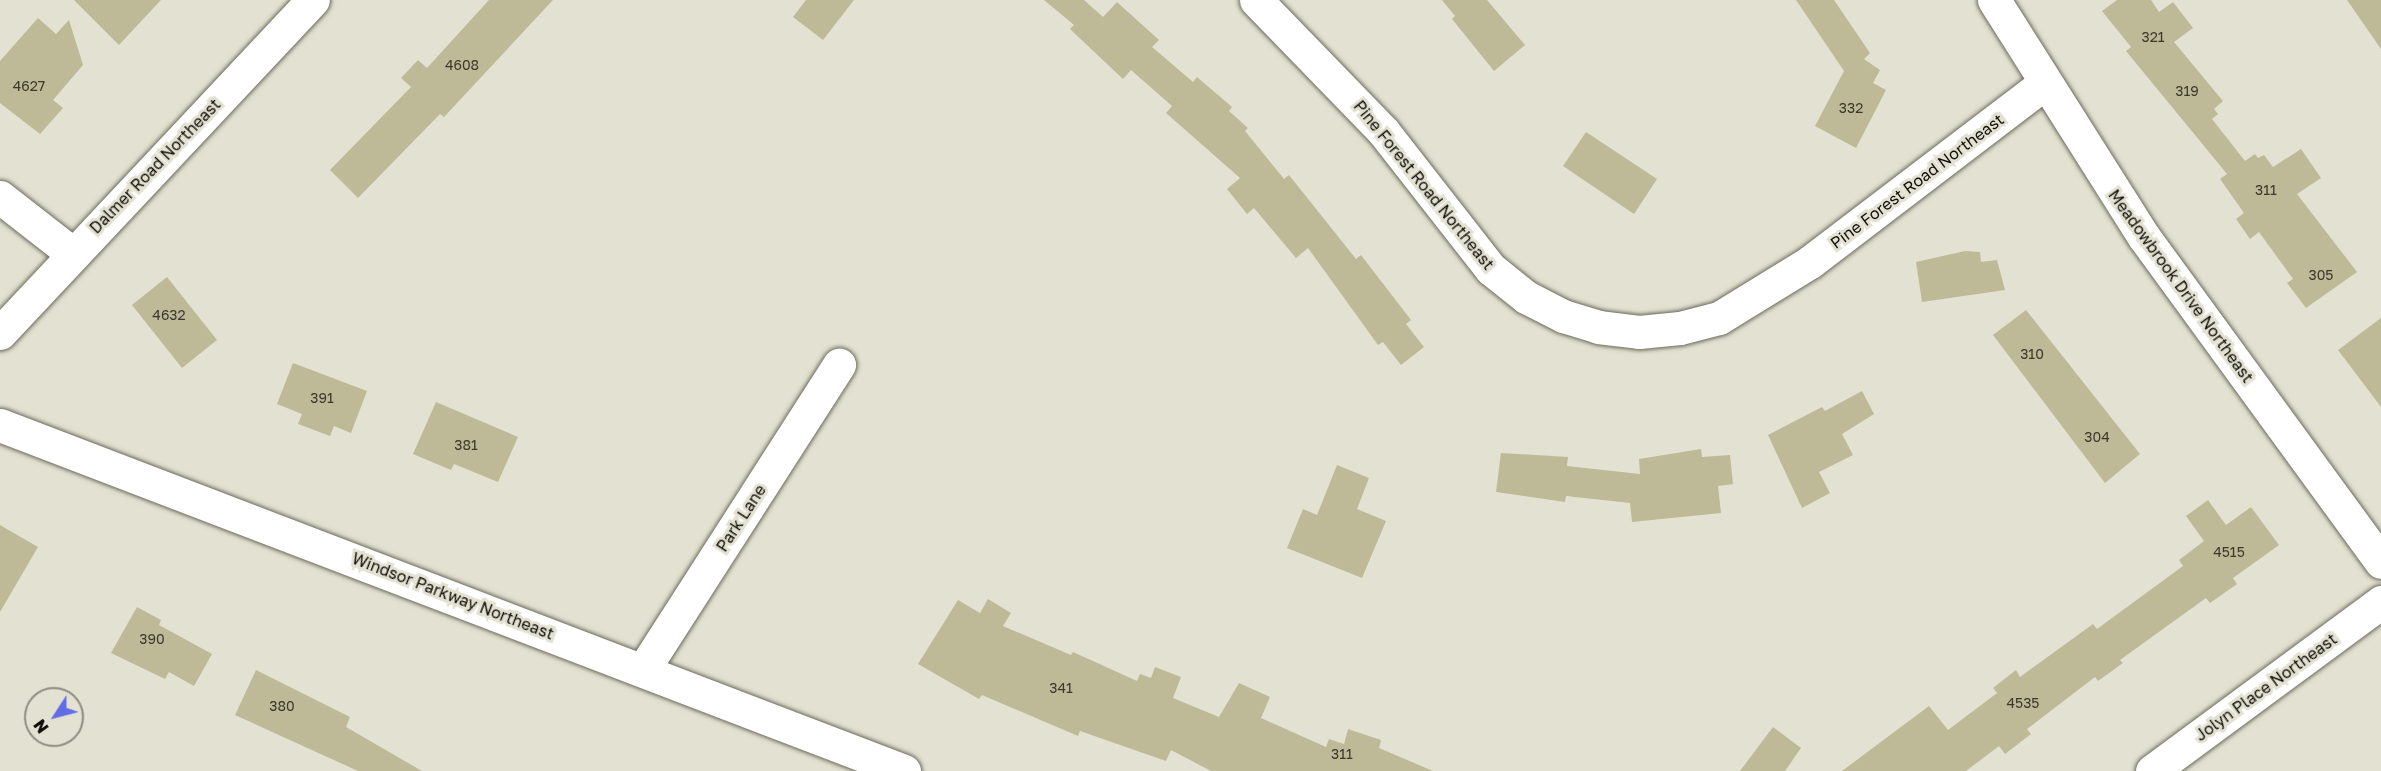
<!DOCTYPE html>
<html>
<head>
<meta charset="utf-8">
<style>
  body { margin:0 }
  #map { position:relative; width:2381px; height:771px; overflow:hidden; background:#e3e1d1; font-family:"Golos Text",sans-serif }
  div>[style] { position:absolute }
  .building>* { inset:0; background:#beba97 }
  .roads { filter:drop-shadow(0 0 2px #6c6b5c) drop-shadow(0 0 2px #6c6b5c) }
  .minor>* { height:33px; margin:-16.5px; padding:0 16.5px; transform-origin:16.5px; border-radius:16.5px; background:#fff }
  .tertiary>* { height:33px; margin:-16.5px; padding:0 16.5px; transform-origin:16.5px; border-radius:16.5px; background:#fff }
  span { translate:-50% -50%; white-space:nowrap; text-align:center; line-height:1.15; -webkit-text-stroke:6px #e3e1d1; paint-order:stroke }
  .number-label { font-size:14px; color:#3b392c }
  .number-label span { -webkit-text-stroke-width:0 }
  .street-label { font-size:16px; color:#0f0e09 }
  .north { position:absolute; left:24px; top:687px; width:60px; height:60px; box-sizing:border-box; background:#e3e1d1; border:2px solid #8e8d81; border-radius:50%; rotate:234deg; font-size:16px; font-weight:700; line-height:24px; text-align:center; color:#0f0e09 }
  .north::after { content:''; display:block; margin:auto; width:21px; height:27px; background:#626de5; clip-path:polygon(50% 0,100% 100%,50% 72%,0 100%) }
</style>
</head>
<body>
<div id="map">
  <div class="building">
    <div style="clip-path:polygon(74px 0,161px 0,119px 45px)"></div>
    <div style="clip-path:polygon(489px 0,553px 0,444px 117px,440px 114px,358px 198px,330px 170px,411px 87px,401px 78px,418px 60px,427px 68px)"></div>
    <div style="clip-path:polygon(806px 0,854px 0,823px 40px,793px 17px)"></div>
    <div style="clip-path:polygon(1044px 0,1084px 0,1103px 17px,1117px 2px,1159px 40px,1152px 47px,1193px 82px,1197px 77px,1232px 107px,1229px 111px,1248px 128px,1245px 131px,1284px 179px,1289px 175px,1356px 259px,1361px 255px,1411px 320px,1406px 324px,1424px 347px,1401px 365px,1383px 342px,1378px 345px,1308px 248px,1296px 258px,1254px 208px,1247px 214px,1227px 189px,1240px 178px,1166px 113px,1172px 106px,1131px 70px,1123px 79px,1070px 29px,1074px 25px)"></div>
    <div style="clip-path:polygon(1442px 0,1487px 0,1525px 45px,1494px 71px,1452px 19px,1455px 16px)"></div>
    <div style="clip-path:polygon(1796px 0,1834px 0,1870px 53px,1864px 59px,1880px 70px,1873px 83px,1886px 90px,1856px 148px,1815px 126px,1844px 71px)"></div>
    <div style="clip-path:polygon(2117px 0,2151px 0,2159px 12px,2173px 2px,2193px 28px,2174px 42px,2223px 101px,2214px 109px,2218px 114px,2212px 119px,2245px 161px,2255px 154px,2258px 158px,2264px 155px,2273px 167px,2301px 149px,2321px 178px,2297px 194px,2357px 272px,2306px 308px,2287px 283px,2293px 279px,2259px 232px,2250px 239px,2236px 219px,2244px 213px,2220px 179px,2227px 174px,2126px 51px,2131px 47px,2102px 11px)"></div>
    <div style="clip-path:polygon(2347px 0,2381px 0,2381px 49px)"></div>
    <div style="clip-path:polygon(38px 18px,56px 34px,69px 20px,83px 65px,53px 100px,63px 108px,40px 134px,0 103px,0 61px)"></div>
    <div style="clip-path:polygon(1586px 132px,1657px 179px,1634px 214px,1563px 166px)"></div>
    <div style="clip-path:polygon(1965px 251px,1980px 252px,1981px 262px,1997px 260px,2005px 290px,1922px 302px,1916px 262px)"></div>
    <div style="clip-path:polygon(167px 277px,217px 340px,182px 368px,132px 305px)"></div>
    <div style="clip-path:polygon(2026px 310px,2140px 454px,2105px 483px,1993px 335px)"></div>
    <div style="clip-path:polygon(2381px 318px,2381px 407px,2338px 350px)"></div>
    <div style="clip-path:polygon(293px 363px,367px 391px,351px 433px,334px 426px,330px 436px,298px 424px,302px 414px,277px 404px)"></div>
    <div style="clip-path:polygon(1862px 391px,1874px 414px,1842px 434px,1853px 455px,1819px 472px,1830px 493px,1802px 508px,1768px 435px,1822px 407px,1825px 411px)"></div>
    <div style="clip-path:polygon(436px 402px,518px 437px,498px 482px,454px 464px,451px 470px,413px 454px)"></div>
    <div style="clip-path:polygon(1701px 449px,1702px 457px,1730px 455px,1733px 484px,1718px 486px,1721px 513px,1632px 522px,1630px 503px,1566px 496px,1565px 502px,1496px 492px,1501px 453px,1568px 457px,1567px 466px,1640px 474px,1639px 459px)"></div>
    <div style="clip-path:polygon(1337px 465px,1369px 478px,1357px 509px,1386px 521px,1362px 578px,1287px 548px,1303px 509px,1317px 515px)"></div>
    <div style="clip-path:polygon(2208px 500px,2226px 525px,2251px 507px,2279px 545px,2233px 578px,2237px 584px,2210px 603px,2206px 598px,2120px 660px,2123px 663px,2098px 681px,2095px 677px,2027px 729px,2031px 734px,2005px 754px,1999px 746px,1966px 771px,1842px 771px,1929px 706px,1948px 730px,1997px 693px,1993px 688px,2016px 670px,2020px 677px,2093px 624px,2097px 629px,2183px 566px,2179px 560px,2204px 541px,2186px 516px)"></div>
    <div style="clip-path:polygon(0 525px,38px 547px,0 612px)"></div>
    <div style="clip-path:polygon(988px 599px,1011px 613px,1003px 626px,1071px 655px,1073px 652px,1137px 681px,1140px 674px,1151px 678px,1155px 667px,1181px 677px,1173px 698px,1219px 717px,1239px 683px,1270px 697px,1261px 718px,1326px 747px,1329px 739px,1344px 744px,1348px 729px,1381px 740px,1379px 748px,1433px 771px,1211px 771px,1171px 750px,1166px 761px,1080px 731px,1078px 736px,982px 695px,979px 699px,918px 664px,958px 600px,980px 613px)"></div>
    <div style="clip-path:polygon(137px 607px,161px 620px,159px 625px,212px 654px,194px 686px,169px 672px,165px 679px,111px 653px)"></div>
    <div style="clip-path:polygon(256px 670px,350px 717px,346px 727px,422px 771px,358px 771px,235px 715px)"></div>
    <div style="clip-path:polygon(1773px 727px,1801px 748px,1785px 771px,1740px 771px)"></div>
  </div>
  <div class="roads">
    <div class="minor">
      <div style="left:1256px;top:0;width:182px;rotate:45.9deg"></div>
      <div style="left:1383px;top:131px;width:175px;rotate:52deg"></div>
      <div style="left:1491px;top:269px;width:45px;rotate:38.7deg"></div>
      <div style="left:1526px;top:297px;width:42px;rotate:27.2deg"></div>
      <div style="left:1563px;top:316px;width:37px;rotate:17deg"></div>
      <div style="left:1598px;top:327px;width:41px;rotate:7deg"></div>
      <div style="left:1639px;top:332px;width:41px;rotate:-5.6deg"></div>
      <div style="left:1680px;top:328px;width:40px;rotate:-14.4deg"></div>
      <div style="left:1719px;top:318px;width:107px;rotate:-31.6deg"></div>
      <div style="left:1810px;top:262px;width:295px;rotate:-37.3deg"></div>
      <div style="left:1994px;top:0;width:280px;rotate:57.7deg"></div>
      <div style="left:2144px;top:237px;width:402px;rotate:53.9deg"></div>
      <div style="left:0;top:197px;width:91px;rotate:37.9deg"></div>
      <div style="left:0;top:333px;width:457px;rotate:-46.8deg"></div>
      <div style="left:643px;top:670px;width:363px;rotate:-57.3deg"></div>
      <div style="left:2152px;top:771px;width:285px;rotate:-36.4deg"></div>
    </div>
    <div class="tertiary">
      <div style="left:0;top:425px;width:968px;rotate:20.94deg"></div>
    </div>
  </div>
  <div class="number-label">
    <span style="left:2153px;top:37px">321</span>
    <span style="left:462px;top:65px">4608</span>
    <span style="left:29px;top:86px">4627</span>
    <span style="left:2187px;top:91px">319</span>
    <span style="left:1851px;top:108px">332</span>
    <span style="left:2266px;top:190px">311</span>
    <span style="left:2321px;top:275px">305</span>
    <span style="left:169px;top:315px">4632</span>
    <span style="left:2032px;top:354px">310</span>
    <span style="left:322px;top:398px">391</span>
    <span style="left:2097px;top:437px">304</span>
    <span style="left:466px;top:445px">381</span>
    <span style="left:2229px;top:552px">4515</span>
    <span style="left:152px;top:639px">390</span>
    <span style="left:1061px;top:688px">341</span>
    <span style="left:2023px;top:703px">4535</span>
    <span style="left:282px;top:706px">380</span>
    <span style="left:1342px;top:754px">311</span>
  </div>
  <div class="street-label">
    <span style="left:155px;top:166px;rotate:-46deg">Dalmer Road Northeast</span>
    <span style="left:1917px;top:181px;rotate:-37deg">Pine Forest Road Northeast</span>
    <span style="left:1424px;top:185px;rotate:51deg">Pine Forest Road Northeast</span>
    <span style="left:2181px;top:286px;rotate:54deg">Meadowbrook Drive Northeast</span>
    <span style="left:741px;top:518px;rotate:-57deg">Park Lane</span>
    <span style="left:453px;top:596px;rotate:21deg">Windsor Parkway Northeast</span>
    <span style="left:2266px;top:687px;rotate:-36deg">Jolyn Place Northeast</span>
  </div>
  <div class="north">N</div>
</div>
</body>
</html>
